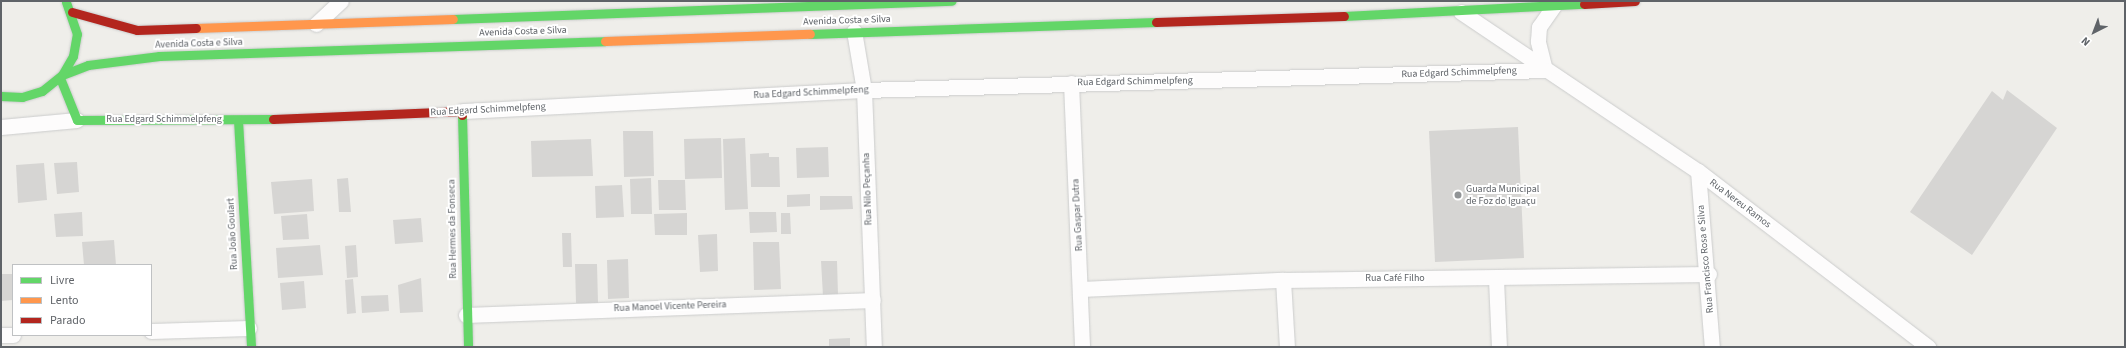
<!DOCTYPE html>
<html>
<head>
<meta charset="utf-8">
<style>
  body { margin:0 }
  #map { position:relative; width:2126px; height:348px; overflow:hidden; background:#efeeea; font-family:"Source Sans 3",sans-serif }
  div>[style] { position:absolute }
  .building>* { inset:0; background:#d6d5d3 }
  .roads { filter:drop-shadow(0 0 1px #cbcccc) drop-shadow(0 0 1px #cbcccc) }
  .street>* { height:15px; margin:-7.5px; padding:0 7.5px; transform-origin:7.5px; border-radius:7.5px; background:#fdfcfc }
  .fast>* { height:9px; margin:-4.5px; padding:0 4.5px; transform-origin:4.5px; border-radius:4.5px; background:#63d668 }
  .slow>* { height:9px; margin:-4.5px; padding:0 4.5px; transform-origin:4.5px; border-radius:4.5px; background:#ff974d }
  .jam>* { height:9px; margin:-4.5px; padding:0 4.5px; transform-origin:4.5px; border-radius:4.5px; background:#b3261e }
  .dots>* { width:11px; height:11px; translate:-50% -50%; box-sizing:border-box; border:2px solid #fff; border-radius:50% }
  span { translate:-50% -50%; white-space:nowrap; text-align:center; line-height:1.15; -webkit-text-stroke:4px #fff; paint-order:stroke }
  .street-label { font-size:10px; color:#5f6368 }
  .poi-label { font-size:10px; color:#5f6368 }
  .left { translate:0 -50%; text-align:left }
  .frame { position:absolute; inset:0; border:2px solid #5f6368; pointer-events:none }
  .legend { position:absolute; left:12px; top:264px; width:140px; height:72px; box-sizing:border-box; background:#fff; border:1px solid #bfc1c3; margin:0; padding:5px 7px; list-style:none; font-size:12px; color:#5f6368 }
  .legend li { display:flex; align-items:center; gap:8px; height:20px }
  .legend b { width:20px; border:1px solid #bfc1c3 }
  .north { position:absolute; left:2074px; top:12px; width:40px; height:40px; -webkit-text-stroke:3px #fff; paint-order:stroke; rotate:222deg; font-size:11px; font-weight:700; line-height:16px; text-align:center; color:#5f6368 }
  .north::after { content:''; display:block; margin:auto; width:14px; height:18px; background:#5f6368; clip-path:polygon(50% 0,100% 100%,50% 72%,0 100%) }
</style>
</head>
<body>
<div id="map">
  <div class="building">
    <div style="clip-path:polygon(2007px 90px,2057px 128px,1972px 255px,1910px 212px,1992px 91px,2003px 100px)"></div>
    <div style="clip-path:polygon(1518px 127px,1524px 258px,1435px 262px,1429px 131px)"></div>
    <div style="clip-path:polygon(623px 131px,653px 131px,654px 176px,624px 177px)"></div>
    <div style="clip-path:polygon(721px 138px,722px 178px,685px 179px,684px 139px)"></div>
    <div style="clip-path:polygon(745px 138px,748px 209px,725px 210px,723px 139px)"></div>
    <div style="clip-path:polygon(591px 139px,593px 176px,532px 177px,531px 141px)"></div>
    <div style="clip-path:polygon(828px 147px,829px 177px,797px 178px,796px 148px)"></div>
    <div style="clip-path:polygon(769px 153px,769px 157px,779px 157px,780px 187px,751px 187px,750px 154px)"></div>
    <div style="clip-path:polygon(77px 162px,79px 192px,57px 194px,54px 163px)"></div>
    <div style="clip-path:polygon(44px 163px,47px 200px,18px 203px,16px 165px)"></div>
    <div style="clip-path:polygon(348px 178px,351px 212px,339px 212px,337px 179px)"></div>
    <div style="clip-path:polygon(651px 178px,652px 214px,631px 214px,630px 179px)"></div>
    <div style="clip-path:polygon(312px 179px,314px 211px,274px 214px,271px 182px)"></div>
    <div style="clip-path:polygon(658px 180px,685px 180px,686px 210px,659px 210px)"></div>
    <div style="clip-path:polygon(622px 185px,624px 217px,596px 218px,595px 186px)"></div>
    <div style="clip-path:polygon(810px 194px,810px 206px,787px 207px,787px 195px)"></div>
    <div style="clip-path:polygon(820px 196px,852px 196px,853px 209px,820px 210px)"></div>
    <div style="clip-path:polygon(82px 212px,83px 236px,56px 237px,54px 214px)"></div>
    <div style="clip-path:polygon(749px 212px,776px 212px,777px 232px,750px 233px)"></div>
    <div style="clip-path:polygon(687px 213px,687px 235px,655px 235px,654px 214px)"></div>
    <div style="clip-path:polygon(781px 213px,790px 213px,791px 234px,781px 234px)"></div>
    <div style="clip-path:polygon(307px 214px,309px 239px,283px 240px,281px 216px)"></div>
    <div style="clip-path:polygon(421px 218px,423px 242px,395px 244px,393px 220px)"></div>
    <div style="clip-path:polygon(562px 233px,571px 233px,572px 267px,563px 267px)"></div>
    <div style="clip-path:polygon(717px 234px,718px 271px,700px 272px,698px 235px)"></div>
    <div style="clip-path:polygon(114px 240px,116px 265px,84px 265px,82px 242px)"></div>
    <div style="clip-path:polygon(753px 242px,779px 242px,781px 289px,754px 290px)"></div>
    <div style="clip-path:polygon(320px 245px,323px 275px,278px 278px,276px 248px)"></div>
    <div style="clip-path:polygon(356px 245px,358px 277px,347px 278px,345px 246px)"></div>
    <div style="clip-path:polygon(628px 259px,629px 298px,608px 299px,607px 260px)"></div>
    <div style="clip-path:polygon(821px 261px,837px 261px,838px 295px,823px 296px)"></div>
    <div style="clip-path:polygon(575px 264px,597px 264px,598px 303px,576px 303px)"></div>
    <div style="clip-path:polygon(1px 274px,12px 274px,13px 300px,1px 301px)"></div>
    <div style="clip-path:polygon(421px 278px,423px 312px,400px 313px,398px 285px)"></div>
    <div style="clip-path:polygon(353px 279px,356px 313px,347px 314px,345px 280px)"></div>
    <div style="clip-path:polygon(304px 281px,306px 308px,282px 310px,280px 283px)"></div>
    <div style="clip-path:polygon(388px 295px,389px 311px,362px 313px,361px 296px)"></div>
    <div style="clip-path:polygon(850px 338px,850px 347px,829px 347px,829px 339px)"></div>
  </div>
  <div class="roads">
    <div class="street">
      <div style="left:1461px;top:12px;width:285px;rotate:33.9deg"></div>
      <div style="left:1698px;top:171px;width:290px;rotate:37.4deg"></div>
      <div style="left:316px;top:24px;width:34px;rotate:-43deg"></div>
      <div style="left:854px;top:31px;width:60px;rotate:80.4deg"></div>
      <div style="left:864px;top:90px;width:257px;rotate:87.8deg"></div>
      <div style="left:1545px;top:70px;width:30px;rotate:-104deg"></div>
      <div style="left:1538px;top:41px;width:14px;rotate:-86deg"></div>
      <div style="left:1539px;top:27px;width:28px;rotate:-55deg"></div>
      <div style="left:1071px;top:83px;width:264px;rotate:87.6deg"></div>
      <div style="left:462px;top:111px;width:403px;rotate:-3deg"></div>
      <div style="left:864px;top:90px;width:681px;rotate:-1.68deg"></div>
      <div style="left:1px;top:127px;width:76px;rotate:-5.3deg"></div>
      <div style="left:1698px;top:171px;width:177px;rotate:85.5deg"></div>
      <div style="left:1496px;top:279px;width:68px;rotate:87.5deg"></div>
      <div style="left:1283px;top:280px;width:67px;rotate:86.6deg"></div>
      <div style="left:1081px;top:289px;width:202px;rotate:-2.6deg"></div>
      <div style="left:1283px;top:280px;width:426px;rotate:-0.8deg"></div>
      <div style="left:466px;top:315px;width:407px;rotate:-2.1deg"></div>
      <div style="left:151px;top:331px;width:98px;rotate:-1.8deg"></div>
      <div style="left:1px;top:335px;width:12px"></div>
    </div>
    <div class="fast">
      <div style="left:1344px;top:16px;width:240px;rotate:-2.9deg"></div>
      <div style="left:453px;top:19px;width:499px;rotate:-2.1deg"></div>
      <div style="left:810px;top:34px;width:346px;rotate:-2deg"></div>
      <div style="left:62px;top:75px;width:28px;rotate:-21deg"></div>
      <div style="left:88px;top:65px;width:72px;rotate:-7.2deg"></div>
      <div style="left:159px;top:56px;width:446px;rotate:-1.9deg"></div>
      <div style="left:60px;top:78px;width:45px;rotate:68deg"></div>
      <div style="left:77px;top:120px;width:196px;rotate:-0.3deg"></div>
      <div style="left:1px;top:96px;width:21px;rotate:3deg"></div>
      <div style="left:22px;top:97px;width:21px;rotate:-17deg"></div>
      <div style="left:42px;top:91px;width:26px;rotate:-39deg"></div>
      <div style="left:62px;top:75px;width:22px;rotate:-60deg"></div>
      <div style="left:73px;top:56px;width:22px;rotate:-80deg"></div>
      <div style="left:77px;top:34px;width:34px;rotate:-109deg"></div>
      <div style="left:462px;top:115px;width:232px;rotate:88.5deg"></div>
      <div style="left:238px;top:120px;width:227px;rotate:86.7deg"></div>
    </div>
    <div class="slow">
      <div style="left:196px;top:28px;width:257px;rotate:-2deg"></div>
      <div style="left:605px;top:41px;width:205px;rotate:-2deg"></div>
    </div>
    <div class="jam">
      <div style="left:1584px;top:4px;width:51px;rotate:-3.4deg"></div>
      <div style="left:72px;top:12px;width:67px;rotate:15.5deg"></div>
      <div style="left:137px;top:30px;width:59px;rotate:-1.9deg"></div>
      <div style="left:1156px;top:22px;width:188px;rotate:-1.8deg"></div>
      <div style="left:273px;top:119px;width:189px;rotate:-2.4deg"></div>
      <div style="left:462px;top:111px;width:4px;rotate:90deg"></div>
    </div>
  </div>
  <div class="dots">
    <div style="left:1458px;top:195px;background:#919496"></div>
  </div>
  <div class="street-label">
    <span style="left:847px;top:21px;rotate:-2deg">Avenida Costa e Silva</span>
    <span style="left:523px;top:32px;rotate:-2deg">Avenida Costa e Silva</span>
    <span style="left:199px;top:44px;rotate:-2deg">Avenida Costa e Silva</span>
    <span style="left:1459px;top:73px;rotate:-2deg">Rua Edgard Schimmelpfeng</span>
    <span style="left:1135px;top:82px;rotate:-1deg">Rua Edgard Schimmelpfeng</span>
    <span style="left:811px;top:93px;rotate:-3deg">Rua Edgard Schimmelpfeng</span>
    <span style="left:488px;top:110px;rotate:-3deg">Rua Edgard Schimmelpfeng</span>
    <span style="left:164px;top:120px">Rua Edgard Schimmelpfeng</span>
    <span style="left:868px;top:189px;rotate:-92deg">Rua Nilo Peçanha</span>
    <span style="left:1740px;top:204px;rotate:37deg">Rua Nereu Ramos</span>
    <span style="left:1078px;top:215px;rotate:-93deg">Rua Gaspar Dutra</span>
    <span style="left:453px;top:229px;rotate:-91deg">Rua Hermes da Fonseca</span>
    <span style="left:233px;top:234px;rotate:-93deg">Rua João Goulart</span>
    <span style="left:1706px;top:259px;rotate:-95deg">Rua Francisco Rosa e Silva</span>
    <span style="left:1395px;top:279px">Rua Café Filho</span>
    <span style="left:670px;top:307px;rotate:-2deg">Rua Manoel Vicente Pereira</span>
  </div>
  <div class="poi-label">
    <span class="left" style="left:1466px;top:195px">Guarda Municipal<br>de Foz do Iguaçu</span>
  </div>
  <div class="frame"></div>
  <ul class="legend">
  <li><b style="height:5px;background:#63d668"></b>Livre</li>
  <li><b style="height:5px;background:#ff974d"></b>Lento</li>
  <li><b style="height:5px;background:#b3261e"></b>Parado</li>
  </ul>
  <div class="north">N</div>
</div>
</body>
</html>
